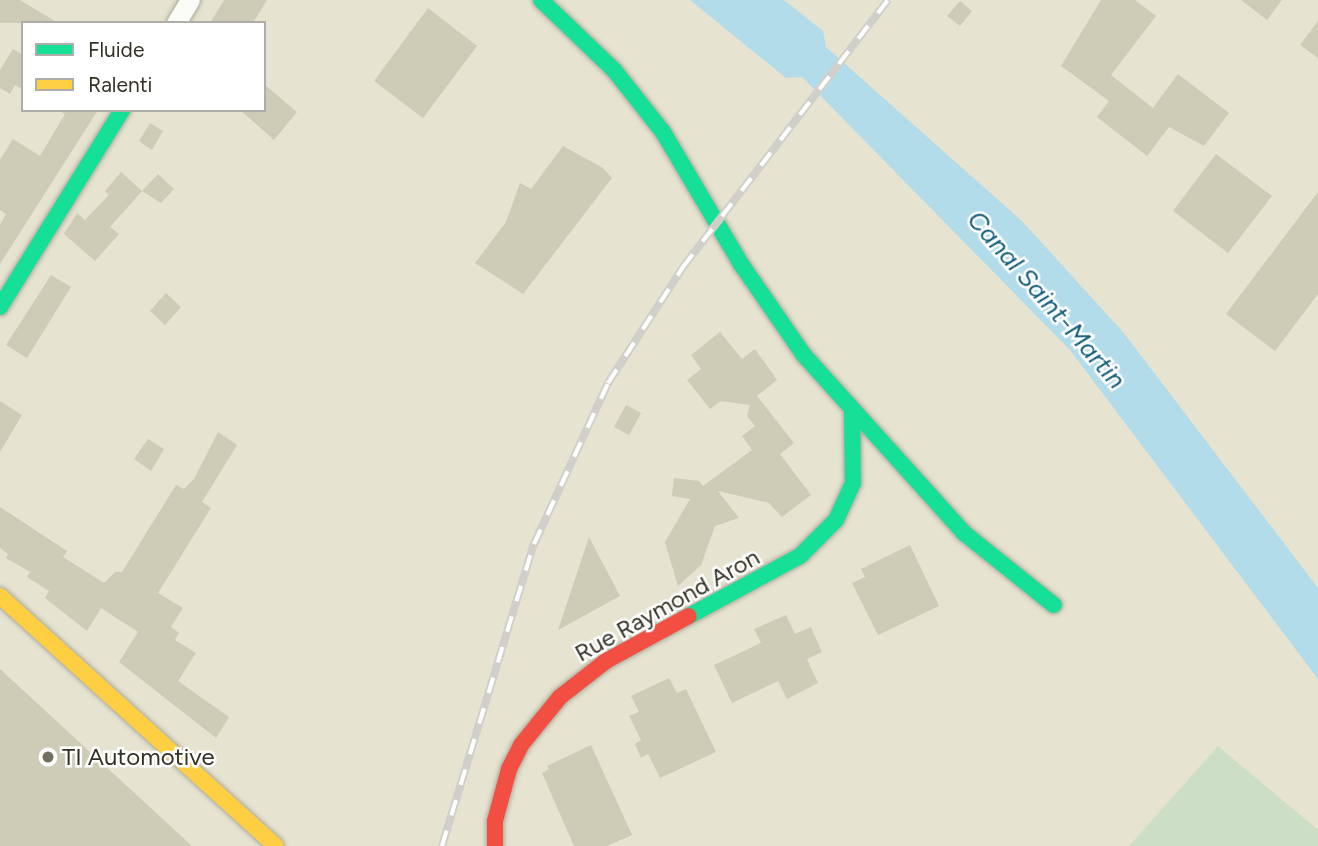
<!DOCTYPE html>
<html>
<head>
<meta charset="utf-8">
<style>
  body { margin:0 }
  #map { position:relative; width:1318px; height:846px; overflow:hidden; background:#e6e3d0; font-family:Figtree,sans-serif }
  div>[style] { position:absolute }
  .green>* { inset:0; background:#ccdfc6 }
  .water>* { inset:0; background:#b3dceb }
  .building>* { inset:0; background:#cecbb7 }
  .roads { filter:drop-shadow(0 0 2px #acaa9b) drop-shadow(0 0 2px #acaa9b) }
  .street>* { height:19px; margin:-9.5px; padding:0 9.5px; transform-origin:9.5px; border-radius:9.5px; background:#fbfbf8 }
  .fast>* { height:16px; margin:-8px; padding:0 8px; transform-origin:8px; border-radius:8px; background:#16e098 }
  .slow>* { height:16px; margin:-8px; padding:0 8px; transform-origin:8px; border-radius:8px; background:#ffcf43 }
  .jam>* { height:16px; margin:-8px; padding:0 8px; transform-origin:8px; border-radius:8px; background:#f24e42 }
  .rail>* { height:8px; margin-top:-4px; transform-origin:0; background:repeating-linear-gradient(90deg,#fff 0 16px,#d0cfca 0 32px); box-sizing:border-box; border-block:2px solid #d0cfca }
  .dots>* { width:19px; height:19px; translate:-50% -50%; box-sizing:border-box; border:4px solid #fff; border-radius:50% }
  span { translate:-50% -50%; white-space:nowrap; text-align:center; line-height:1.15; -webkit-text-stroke:5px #fff; paint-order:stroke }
  .street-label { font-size:24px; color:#343224 }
  .poi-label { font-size:24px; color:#343224 }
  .left { translate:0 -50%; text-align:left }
  .water-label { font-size:26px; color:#135e7b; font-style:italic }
  .legend { position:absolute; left:21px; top:21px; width:245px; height:91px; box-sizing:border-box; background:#fff; border:2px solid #aeada7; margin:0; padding:9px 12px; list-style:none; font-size:21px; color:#343224 }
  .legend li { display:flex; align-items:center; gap:14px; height:35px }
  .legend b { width:35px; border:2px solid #aeada7 }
</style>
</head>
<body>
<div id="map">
  <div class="green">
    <div style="clip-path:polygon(1218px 746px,1318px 830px,1318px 846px,1129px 846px)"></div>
  </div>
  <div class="water">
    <div style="clip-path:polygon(690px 0,784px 0,823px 31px,826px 47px,1022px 221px,1123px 332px,1318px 588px,1318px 679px,1070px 350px,802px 77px,786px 78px)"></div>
  </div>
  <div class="building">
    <div style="clip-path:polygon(0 0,20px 0,58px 23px,0 23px)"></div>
    <div style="clip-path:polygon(224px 0,267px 0,253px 23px,210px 23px)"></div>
    <div style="clip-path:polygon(1101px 0,1135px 0,1156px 16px,1111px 75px,1153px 108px,1178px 74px,1229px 113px,1204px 146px,1169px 127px,1147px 156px,1097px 117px,1109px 101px,1061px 66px)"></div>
    <div style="clip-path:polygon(1241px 0,1282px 0,1267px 20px)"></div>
    <div style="clip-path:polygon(960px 1px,972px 11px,960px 26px,947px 16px)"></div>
    <div style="clip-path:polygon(428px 8px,477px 46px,423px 118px,374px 81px)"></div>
    <div style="clip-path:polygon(1318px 21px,1318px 58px,1300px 45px)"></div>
    <div style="clip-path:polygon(13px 49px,23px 55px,23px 89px,15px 85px,10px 94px,0 88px,0 70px)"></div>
    <div style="clip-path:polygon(264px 84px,297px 112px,274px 140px,240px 110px,264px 110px)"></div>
    <div style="clip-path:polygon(59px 110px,98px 110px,0 264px,0 225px,6px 214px,0 210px,0 160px,13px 139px,40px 156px,65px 114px)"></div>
    <div style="clip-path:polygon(150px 123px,163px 131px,152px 150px,139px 141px)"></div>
    <div style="clip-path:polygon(563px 146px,603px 168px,612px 178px,523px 294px,475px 263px,506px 222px,520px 183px,531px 189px)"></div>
    <div style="clip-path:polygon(1216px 154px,1272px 196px,1228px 253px,1173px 211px)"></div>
    <div style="clip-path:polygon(121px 172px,142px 191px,110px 227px,119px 234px,95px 261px,64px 234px,77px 213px,85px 220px,109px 195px,105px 191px)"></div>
    <div style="clip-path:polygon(158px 174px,174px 189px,161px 203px,142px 191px)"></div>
    <div style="clip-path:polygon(1318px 192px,1318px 294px,1275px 351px,1226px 314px)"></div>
    <div style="clip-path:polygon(51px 275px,71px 287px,27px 358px,6px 345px)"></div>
    <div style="clip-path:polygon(166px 293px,181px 307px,165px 325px,150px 311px)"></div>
    <div style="clip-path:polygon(720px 332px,742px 359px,755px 349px,777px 380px,757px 396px,794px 443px,780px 454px,811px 495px,782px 517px,769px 503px,718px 491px,739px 518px,715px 526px,701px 565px,678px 586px,665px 542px,690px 499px,672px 496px,674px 478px,699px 481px,703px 486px,752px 450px,742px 436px,755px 426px,747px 416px,750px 405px,721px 401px,710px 409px,687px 380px,701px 369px,691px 355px)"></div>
    <div style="clip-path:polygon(0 401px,22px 415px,0 452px)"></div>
    <div style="clip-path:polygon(626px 405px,641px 413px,629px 435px,614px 427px)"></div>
    <div style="clip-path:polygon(218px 432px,237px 445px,202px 502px,211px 508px,158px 593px,183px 608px,171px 627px,179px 633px,175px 640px,196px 653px,178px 681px,229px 717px,216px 738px,119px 662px,138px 632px,101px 608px,87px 631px,45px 598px,49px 591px,27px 577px,30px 572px,6px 558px,8px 554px,0 548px,0 507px,67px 551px,63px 557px,104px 583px,115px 572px,122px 572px,176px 485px,184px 489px,194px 479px)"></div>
    <div style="clip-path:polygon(148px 439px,164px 449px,151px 471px,134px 459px)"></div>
    <div style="clip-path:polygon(589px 537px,620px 596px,558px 630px)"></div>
    <div style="clip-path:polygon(910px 545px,939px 606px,878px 635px,852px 583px,865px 577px,861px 569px)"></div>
    <div style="clip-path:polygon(786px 615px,795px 634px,811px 627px,822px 652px,807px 659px,818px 683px,787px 699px,778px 681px,732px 703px,714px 665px,761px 643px,754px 629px)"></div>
    <div style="clip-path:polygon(0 669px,192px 846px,0 846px)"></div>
    <div style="clip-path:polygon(669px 678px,677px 693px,686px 689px,716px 752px,660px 778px,648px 754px,641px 758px,635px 744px,641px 740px,629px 716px,639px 712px,631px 696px)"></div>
    <div style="clip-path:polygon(591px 745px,632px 835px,607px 846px,574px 846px,542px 773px,549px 769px,547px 766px)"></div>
  </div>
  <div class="roads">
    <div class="street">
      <div style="left:176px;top:23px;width:27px;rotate:-59deg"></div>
    </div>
    <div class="fast">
      <div style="left:541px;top:0;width:101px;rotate:43.8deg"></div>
      <div style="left:614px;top:70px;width:79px;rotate:51.7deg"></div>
      <div style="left:663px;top:132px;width:153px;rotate:59.4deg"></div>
      <div style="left:741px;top:264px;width:109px;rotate:55.4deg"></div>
      <div style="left:803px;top:354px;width:241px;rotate:48deg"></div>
      <div style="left:964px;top:533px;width:115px;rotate:38.7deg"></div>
      <div style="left:0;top:307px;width:232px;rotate:-58.2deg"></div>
      <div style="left:689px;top:616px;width:126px;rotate:-28.4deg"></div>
      <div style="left:800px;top:556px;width:51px;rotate:-45deg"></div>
      <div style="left:836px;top:520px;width:41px;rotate:-65.3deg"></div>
      <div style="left:853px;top:483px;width:74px;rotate:-90.8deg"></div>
    </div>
    <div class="slow">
      <div style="left:0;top:596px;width:372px;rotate:42.2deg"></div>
    </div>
    <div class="jam">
      <div style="left:495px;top:846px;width:25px;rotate:-90deg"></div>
      <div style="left:495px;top:821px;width:54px;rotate:-74.9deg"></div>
      <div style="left:509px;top:769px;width:27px;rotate:-63deg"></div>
      <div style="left:521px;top:745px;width:62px;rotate:-50.9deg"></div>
      <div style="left:560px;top:697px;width:58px;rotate:-38deg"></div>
      <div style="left:606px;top:661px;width:94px;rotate:-28.5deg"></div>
    </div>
  </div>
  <div class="rail">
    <div style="left:442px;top:846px;width:316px;rotate:-73.1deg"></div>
    <div style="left:534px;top:544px;width:177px;rotate:-65.3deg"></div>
    <div style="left:608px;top:383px;width:138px;rotate:-57.1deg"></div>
    <div style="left:683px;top:267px;width:337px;rotate:-52.5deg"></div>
  </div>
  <div class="dots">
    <div style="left:48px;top:757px;background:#727060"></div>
  </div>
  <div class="street-label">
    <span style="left:667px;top:605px;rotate:-29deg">Rue Raymond Aron</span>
  </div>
  <div class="poi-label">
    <span class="left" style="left:62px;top:757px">TI Automotive</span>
  </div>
  <div class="water-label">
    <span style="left:1046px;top:300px;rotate:49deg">Canal Saint-Martin</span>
  </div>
  <ul class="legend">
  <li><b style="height:9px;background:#16e098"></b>Fluide</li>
  <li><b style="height:9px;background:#ffcf43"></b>Ralenti</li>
  </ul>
</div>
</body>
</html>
